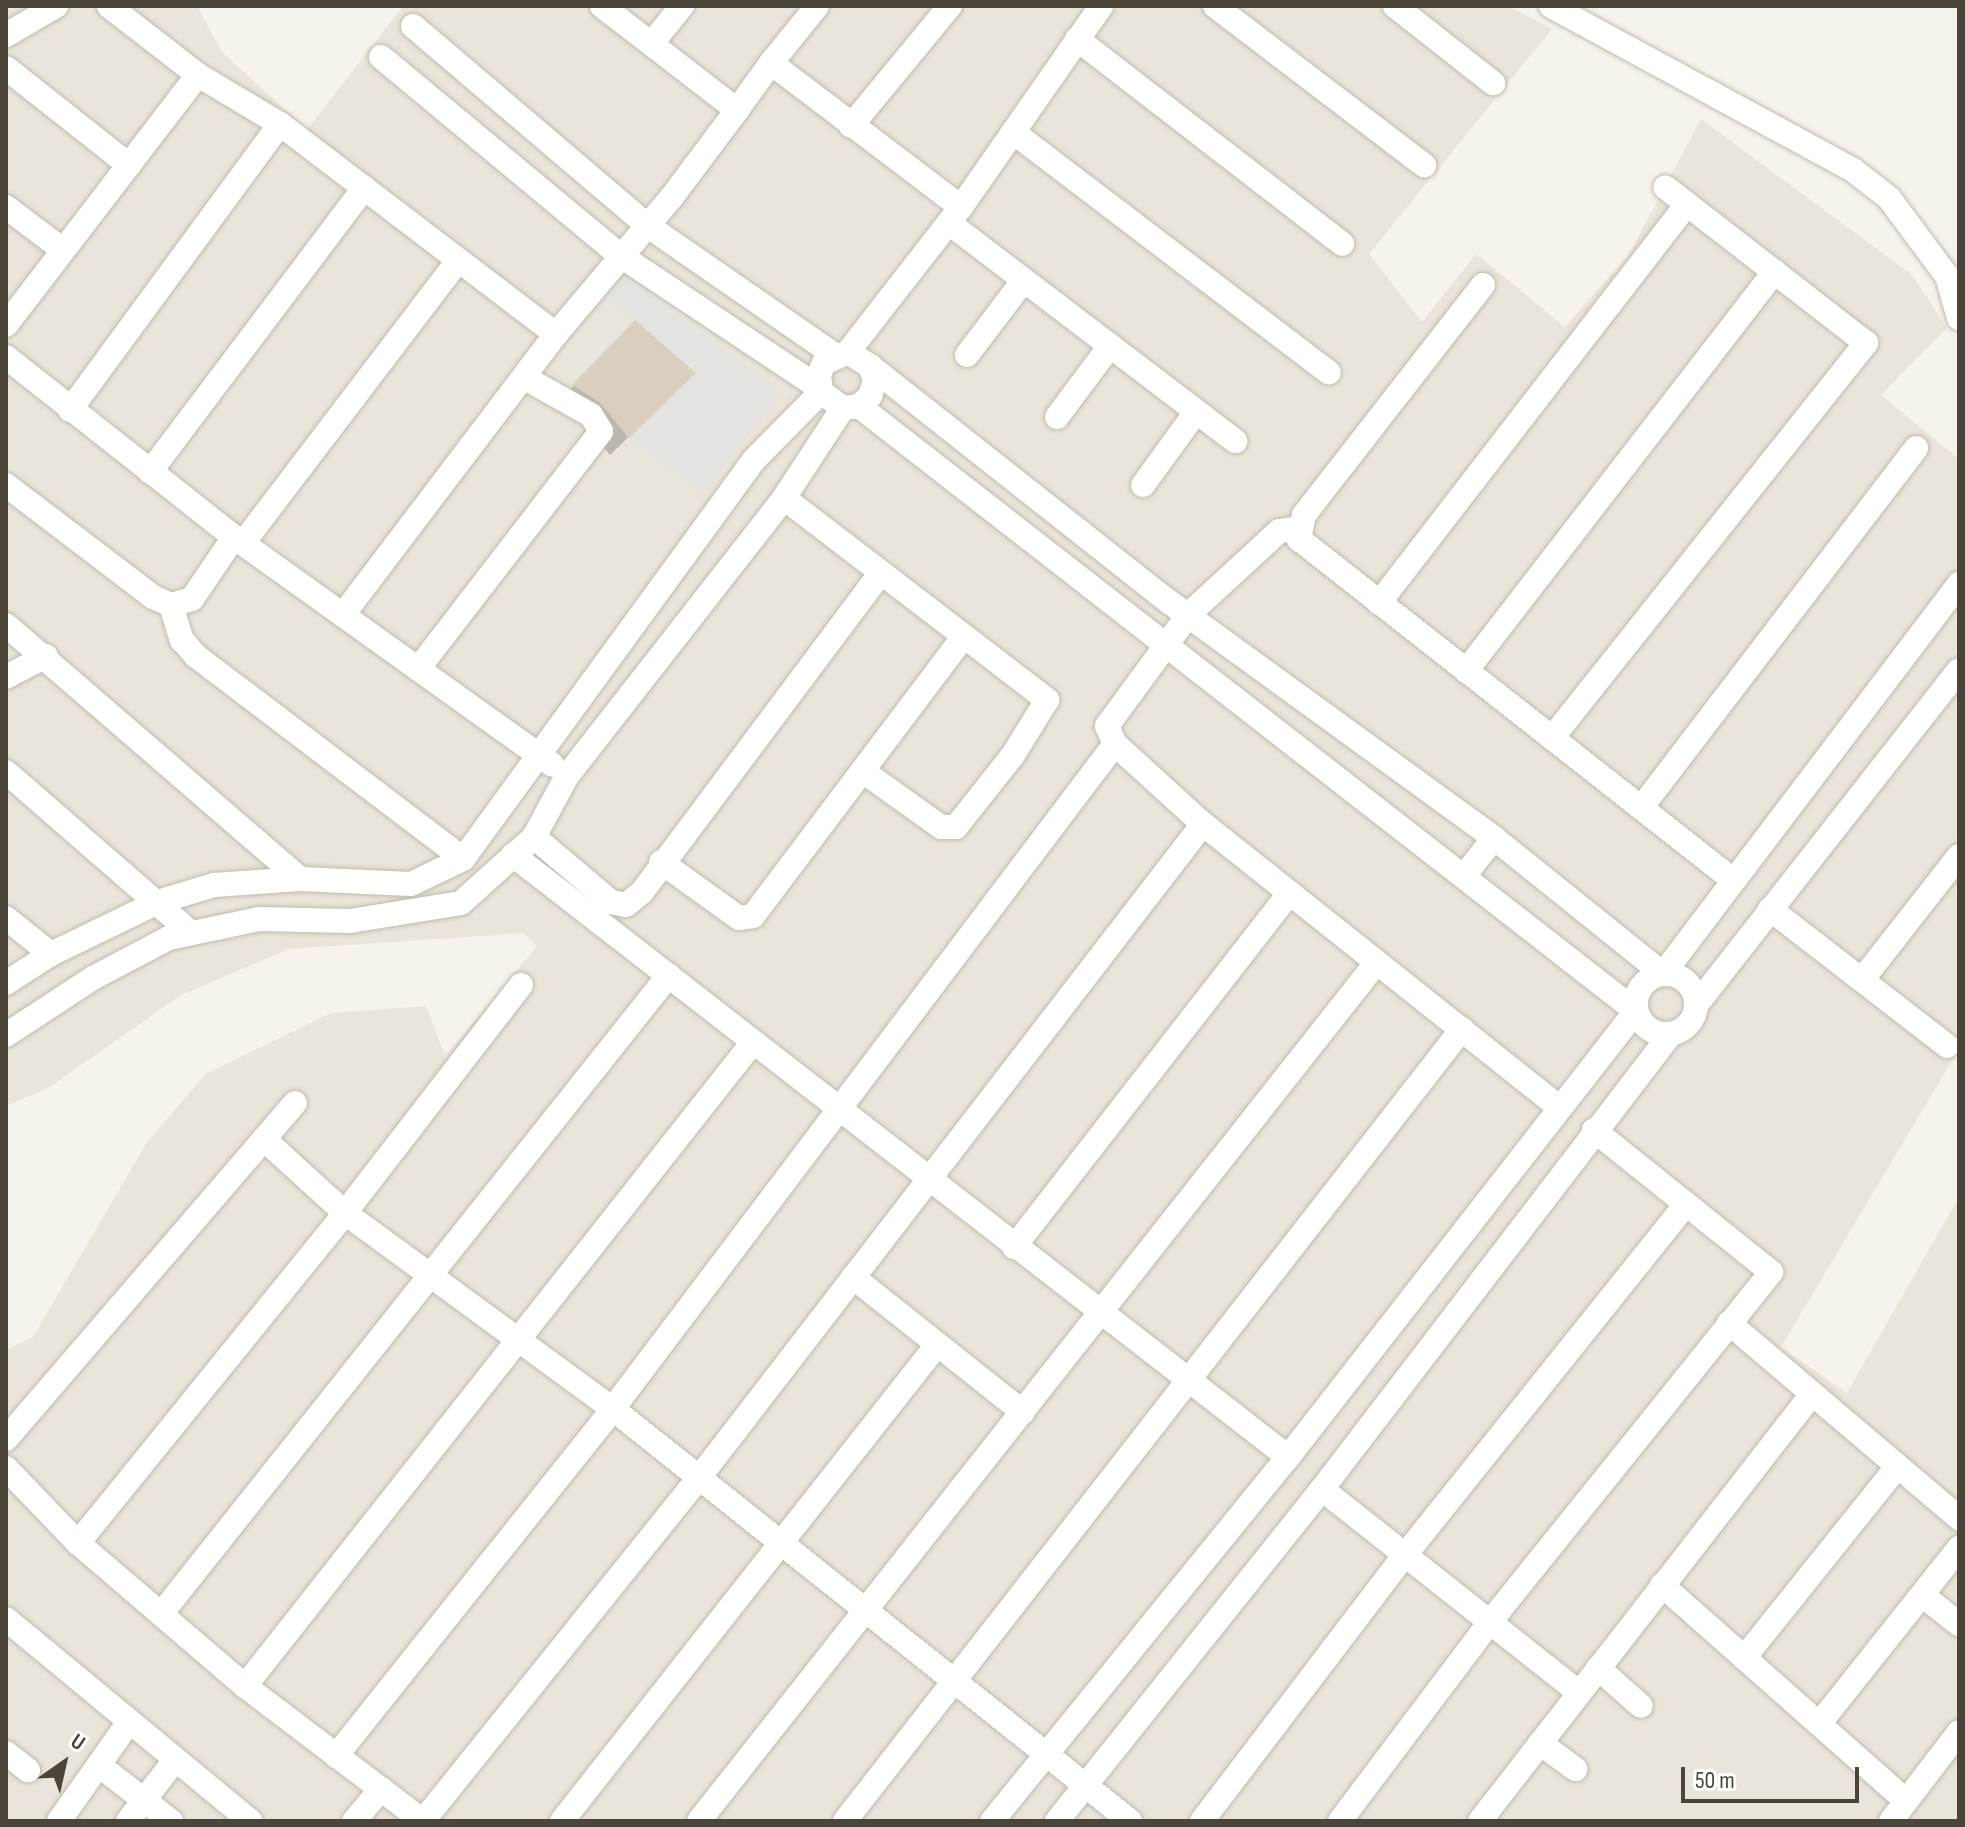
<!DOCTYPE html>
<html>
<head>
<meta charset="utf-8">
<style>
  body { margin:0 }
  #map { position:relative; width:1965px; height:1827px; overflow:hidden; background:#f6f3ec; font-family:"Sofia Sans Condensed",sans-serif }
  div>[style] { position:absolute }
  .residential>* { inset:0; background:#eae5da }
  .parking>* { inset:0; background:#e5e3e0 }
  .shadow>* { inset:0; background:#0003 }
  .building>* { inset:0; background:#d8cfc1 }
  .roads { filter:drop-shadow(0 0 2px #c2bbae) drop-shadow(0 0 2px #c2bbae) }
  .street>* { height:24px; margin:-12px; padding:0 12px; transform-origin:12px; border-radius:12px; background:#fff }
  .street>.ring { margin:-12px; padding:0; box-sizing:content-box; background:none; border:24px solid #fff; border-radius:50% }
  span { translate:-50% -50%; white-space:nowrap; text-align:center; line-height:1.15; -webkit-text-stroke:6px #fff; paint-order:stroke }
  .frame { position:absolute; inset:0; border:8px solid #4b4439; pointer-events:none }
  .north { position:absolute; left:24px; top:1723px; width:80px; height:80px; -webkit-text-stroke:6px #fff; paint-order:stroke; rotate:34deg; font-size:22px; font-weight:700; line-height:32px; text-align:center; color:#4b4439 }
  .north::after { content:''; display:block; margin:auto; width:28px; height:36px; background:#4b4439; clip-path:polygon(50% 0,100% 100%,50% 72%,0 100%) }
  .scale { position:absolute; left:1681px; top:1767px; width:178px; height:36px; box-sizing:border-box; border:4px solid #4b4439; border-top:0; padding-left:10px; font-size:24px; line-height:28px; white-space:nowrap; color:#4b4439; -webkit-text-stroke:6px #fff; paint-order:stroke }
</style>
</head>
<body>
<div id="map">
  <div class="residential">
    <div style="clip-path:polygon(6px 6px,197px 6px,222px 52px,307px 130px,403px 6px,1508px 6px,1552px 29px,1369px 254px,1422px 322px,1476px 254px,1565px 327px,1629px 254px,1701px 119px,1912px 275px,1947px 328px,1881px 395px,1959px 459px,1959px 1049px,1781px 1347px,1847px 1393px,1959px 1197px,1959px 1821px,6px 1821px,6px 1350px,33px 1337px,147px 1142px,206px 1074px,331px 1013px,426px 1006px,445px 1056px,537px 946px,523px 933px,289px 949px,181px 995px,48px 1088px,6px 1106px)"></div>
  </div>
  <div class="parking">
    <div style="clip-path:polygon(622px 272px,782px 393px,703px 493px,629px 438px,696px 373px,603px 293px)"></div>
  </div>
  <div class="shadow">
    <div style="clip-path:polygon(617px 341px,693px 374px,610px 455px,581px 420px,556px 404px)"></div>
  </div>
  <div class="building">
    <div style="clip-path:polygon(635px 320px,696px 373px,629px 438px,599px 402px,572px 385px)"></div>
  </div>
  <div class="roads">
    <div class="street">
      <div style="left:109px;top:6px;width:113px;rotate:37.8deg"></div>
      <div style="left:198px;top:75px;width:96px;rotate:30.9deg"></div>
      <div style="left:280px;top:124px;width:347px;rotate:37.3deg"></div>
      <div style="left:556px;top:334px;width:353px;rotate:127.2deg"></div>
      <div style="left:602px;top:6px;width:170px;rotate:37.6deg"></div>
      <div style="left:737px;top:110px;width:58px;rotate:-54.1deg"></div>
      <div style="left:771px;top:63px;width:238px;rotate:37.2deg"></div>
      <div style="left:1215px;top:6px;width:263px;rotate:37.3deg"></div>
      <div style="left:1395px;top:6px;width:125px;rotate:38.2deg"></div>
      <div style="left:1551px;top:6px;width:344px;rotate:28.5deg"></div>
      <div style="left:1853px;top:170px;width:46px;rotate:37.9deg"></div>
      <div style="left:1889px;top:198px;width:97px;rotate:53.4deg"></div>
      <div style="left:1947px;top:276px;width:44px;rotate:74.1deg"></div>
      <div style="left:413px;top:26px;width:309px;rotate:40.4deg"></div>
      <div style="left:648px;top:226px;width:226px;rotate:34.7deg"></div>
      <div style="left:6px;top:35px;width:58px;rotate:-30.1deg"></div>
      <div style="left:1077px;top:39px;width:335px;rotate:37.7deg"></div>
      <div style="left:652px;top:43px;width:48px;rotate:-51deg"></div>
      <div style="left:381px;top:57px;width:312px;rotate:39.7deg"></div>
      <div style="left:621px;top:256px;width:239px;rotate:33.6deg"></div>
      <div style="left:771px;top:63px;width:73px;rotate:-51.1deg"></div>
      <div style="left:6px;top:68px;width:157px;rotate:38.3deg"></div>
      <div style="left:851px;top:126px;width:156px;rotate:-50.5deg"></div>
      <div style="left:1013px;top:132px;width:397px;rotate:37.3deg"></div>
      <div style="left:6px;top:207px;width:71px;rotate:37deg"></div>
      <div style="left:949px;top:223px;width:360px;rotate:37.3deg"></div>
      <div style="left:1483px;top:285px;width:291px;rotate:127.9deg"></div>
      <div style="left:1304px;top:515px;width:25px;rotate:102deg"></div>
      <div style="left:1299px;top:539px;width:552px;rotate:38.16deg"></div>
      <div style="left:6px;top:325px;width:315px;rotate:-52.5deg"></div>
      <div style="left:556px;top:334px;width:178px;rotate:-49.8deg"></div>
      <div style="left:671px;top:198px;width:110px;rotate:-53.1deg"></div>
      <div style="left:848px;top:352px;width:184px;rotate:-52.1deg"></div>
      <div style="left:961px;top:207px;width:245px;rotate:-55.1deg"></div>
      <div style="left:967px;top:355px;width:94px;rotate:-52.8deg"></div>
      <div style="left:6px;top:357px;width:290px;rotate:38.3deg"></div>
      <div style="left:234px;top:537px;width:391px;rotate:35.6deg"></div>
      <div style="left:870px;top:366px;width:380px;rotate:38.3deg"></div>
      <div style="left:1168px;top:601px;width:403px;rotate:36deg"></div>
      <div style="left:1494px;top:838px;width:217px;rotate:38.8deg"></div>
      <div style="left:1663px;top:974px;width:490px;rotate:-52.8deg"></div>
      <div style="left:859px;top:406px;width:985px;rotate:37.91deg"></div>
      <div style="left:1636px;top:1011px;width:566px;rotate:127.96deg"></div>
      <div style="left:1288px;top:1457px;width:469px;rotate:129.1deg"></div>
      <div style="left:70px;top:410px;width:355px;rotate:-53.7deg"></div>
      <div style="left:1057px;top:417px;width:89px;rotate:-53.3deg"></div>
      <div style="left:150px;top:472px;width:356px;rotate:-53deg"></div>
      <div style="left:6px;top:485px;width:185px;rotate:37.3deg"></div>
      <div style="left:153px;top:597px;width:20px;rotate:24deg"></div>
      <div style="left:171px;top:605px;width:22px;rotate:-16deg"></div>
      <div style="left:192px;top:599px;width:75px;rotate:-55.9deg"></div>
      <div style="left:1143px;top:485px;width:90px;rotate:-54deg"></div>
      <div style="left:784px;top:498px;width:332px;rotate:37.5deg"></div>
      <div style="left:1047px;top:700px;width:65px;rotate:121.7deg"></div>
      <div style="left:1013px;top:755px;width:92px;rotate:128.4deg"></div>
      <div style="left:956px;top:827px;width:15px;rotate:180deg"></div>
      <div style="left:941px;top:827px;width:95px;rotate:-144.5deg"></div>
      <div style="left:1299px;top:528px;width:20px;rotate:171deg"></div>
      <div style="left:1279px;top:531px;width:122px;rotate:137.3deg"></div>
      <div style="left:1189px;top:614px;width:139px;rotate:126.2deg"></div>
      <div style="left:1107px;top:726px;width:20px;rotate:66deg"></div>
      <div style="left:1115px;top:744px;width:119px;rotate:42.3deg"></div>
      <div style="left:1203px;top:824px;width:456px;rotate:38.5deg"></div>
      <div style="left:243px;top:543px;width:355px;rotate:-52.7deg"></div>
      <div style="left:1379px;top:603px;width:504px;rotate:-52.33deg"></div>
      <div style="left:171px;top:605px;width:37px;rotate:73deg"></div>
      <div style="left:182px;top:640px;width:21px;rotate:49deg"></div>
      <div style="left:196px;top:656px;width:335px;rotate:37.2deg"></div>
      <div style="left:6px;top:625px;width:389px;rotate:40.8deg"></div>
      <div style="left:418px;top:669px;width:300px;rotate:-52.4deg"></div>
      <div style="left:601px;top:431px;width:19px;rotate:-122deg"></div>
      <div style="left:591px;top:415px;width:76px;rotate:-150.7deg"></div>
      <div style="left:1466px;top:671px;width:505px;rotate:-52.31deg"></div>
      <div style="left:6px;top:677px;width:45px;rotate:-27.7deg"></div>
      <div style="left:1552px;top:738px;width:505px;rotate:-51.52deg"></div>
      <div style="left:1866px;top:343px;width:254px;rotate:-142.2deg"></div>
      <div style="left:6px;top:772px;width:245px;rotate:41deg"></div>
      <div style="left:1641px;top:808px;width:453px;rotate:-52.6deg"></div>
      <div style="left:534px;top:837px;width:101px;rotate:40.2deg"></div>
      <div style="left:611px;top:902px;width:15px;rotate:11deg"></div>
      <div style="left:626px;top:905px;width:21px;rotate:-39deg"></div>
      <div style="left:642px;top:892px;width:397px;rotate:-53.2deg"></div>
      <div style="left:513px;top:855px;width:981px;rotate:37.84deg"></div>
      <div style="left:661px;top:862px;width:96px;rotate:35.7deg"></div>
      <div style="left:739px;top:918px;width:14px;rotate:-8deg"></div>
      <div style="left:753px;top:916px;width:349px;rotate:-53deg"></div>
      <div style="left:1464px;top:876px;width:48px;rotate:-51.7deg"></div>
      <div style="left:1770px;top:909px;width:224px;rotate:37.7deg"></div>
      <div style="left:6px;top:918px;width:58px;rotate:38.7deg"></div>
      <div class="ring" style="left:1636px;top:974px;width:36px;height:36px"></div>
      <div style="left:1862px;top:980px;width:157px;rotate:-52deg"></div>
      <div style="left:6px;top:983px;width:54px;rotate:-32.8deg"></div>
      <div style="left:51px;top:954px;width:119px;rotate:-25.9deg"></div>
      <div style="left:158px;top:902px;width:59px;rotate:-16.9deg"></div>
      <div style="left:214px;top:885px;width:86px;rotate:-4deg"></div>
      <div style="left:300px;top:879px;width:111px;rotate:2.6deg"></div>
      <div style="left:411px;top:884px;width:58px;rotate:-25.7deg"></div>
      <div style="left:463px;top:859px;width:492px;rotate:-53.9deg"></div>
      <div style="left:753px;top:461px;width:97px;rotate:-45.4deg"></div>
      <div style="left:521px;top:985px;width:288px;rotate:127.7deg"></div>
      <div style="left:345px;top:1213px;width:332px;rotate:36.2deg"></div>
      <div style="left:613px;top:1409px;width:661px;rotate:38.55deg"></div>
      <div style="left:1697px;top:1004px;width:424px;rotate:-51.9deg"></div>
      <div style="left:6px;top:1035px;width:104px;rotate:-33.2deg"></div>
      <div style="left:93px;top:978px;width:86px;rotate:-27.8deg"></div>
      <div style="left:169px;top:938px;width:92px;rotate:-11.9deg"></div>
      <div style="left:259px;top:919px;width:91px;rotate:1.3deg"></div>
      <div style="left:350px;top:921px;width:112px;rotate:-9.2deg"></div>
      <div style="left:461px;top:903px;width:98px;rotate:-42.1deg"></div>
      <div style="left:534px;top:837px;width:69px;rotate:-61.6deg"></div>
      <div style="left:567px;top:776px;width:353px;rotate:-52deg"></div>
      <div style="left:784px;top:498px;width:108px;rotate:-56.8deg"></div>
      <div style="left:843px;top:408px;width:16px;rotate:-7deg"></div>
      <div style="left:859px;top:406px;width:15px;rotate:-42deg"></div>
      <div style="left:870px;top:396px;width:16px;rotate:-72deg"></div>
      <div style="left:875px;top:381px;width:16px;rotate:-108deg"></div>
      <div style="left:870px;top:366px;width:26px;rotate:-148deg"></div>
      <div style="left:848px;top:352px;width:26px;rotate:155deg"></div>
      <div style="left:824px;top:363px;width:13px;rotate:113deg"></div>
      <div style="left:819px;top:375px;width:17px;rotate:83deg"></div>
      <div style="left:821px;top:392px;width:27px;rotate:36deg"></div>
      <div style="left:1014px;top:1247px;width:449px;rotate:-52.1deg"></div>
      <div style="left:853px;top:1277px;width:217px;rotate:38.5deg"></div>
      <div style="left:1729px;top:1323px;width:302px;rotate:40.3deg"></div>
      <div style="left:6px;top:1439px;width:443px;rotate:-49.3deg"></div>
      <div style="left:6px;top:1468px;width:104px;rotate:46.2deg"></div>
      <div style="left:78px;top:1543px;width:220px;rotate:40.6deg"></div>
      <div style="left:245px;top:1686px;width:223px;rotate:37.2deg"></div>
      <div style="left:1322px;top:1489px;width:328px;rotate:38.4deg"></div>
      <div style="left:78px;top:1543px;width:424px;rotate:-51deg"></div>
      <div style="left:345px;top:1213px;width:107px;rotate:-137.7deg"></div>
      <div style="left:1662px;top:1585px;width:326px;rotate:41.5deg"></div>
      <div style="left:1922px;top:1595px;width:47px;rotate:38.1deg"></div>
      <div style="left:161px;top:1614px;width:816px;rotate:-51.52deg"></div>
      <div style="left:6px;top:1619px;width:317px;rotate:39.6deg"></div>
      <div style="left:1744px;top:1658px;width:246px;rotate:-51.3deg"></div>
      <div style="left:1598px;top:1668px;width:57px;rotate:41.5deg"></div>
      <div style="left:245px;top:1686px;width:820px;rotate:-51.73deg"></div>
      <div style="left:1819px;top:1724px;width:225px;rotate:-51.5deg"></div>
      <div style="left:1540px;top:1743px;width:44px;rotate:36.6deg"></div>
      <div style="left:6px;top:1753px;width:28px;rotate:38deg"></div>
      <div style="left:336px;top:1756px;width:431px;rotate:-51.4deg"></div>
      <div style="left:605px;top:1419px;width:846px;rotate:-52.93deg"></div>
      <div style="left:100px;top:1766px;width:90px;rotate:37.8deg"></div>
      <div style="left:59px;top:1821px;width:121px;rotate:-54.7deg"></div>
      <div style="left:128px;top:1821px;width:77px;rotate:-52.4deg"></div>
      <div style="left:354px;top:1821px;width:42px;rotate:-49.8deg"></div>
      <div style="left:423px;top:1821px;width:439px;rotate:-51.2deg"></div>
      <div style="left:698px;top:1479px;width:827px;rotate:-52.37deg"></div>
      <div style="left:562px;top:1821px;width:606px;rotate:-51.77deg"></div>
      <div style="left:699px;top:1821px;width:1094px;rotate:-51.72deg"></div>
      <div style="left:845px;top:1821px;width:1004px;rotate:-52.08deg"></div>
      <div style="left:1057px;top:1821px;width:425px;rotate:-51.4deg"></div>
      <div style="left:1322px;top:1489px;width:572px;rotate:-52.53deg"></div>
      <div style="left:1202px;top:1821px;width:335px;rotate:-52.7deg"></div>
      <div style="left:1405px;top:1555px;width:450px;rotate:-51.3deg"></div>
      <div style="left:1340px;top:1821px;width:249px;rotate:-53deg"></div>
      <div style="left:1490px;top:1622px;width:449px;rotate:-51.2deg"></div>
      <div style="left:1771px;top:1272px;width:227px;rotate:-141.3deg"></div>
      <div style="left:1480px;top:1821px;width:541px;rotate:-52.13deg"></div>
      <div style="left:1891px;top:1821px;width:112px;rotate:-52.6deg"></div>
    </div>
  </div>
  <div class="frame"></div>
  <div class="north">U</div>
  <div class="scale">50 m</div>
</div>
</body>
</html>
